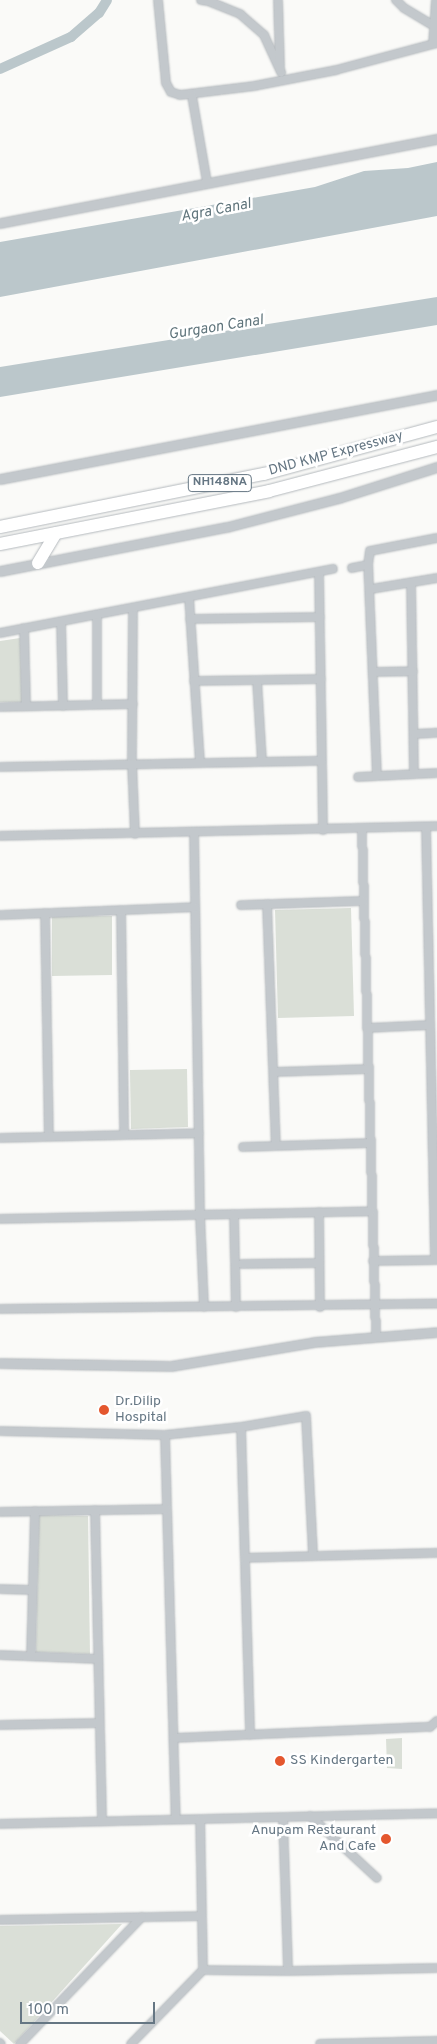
<!DOCTYPE html>
<html>
<head>
<meta charset="utf-8">
<style>
  body { margin:0 }
  #map { position:relative; width:437px; height:2044px; overflow:hidden; background:#fafaf8; font-family:Overpass,sans-serif }
  div>[style] { position:absolute }
  .green>* { inset:0; background:#dadfd7 }
  .water>* { inset:0; background:#bbc7cb }
  .canal>* { height:10px; margin:-5px; padding:0 5px; transform-origin:5px; border-radius:5px; background:#bbc7cb }
  .roads { filter:drop-shadow(0 0 1px #b4b9bd) drop-shadow(0 0 1px #b4b9bd) }
  .minor>* { height:8px; margin:-4px; padding:0 4px; transform-origin:4px; border-radius:4px; background:#c3c8cc }
  .tertiary>* { height:9px; margin:-4.5px; padding:0 4.5px; transform-origin:4.5px; border-radius:4.5px; background:#c3c8cc }
  .trunk>* { height:12px; margin:-6px; padding:0 6px; transform-origin:6px; border-radius:6px; background:#fff }
  .dots>* { width:14px; height:14px; translate:-50% -50%; box-sizing:border-box; border:2px solid #fff; border-radius:50% }
  span { translate:-50% -50%; white-space:nowrap; text-align:center; line-height:1.15; -webkit-text-stroke:5px #fff; paint-order:stroke }
  .shield-label span { padding:1px 4px; background:#fff; border:1px solid; border-radius:4px; -webkit-text-stroke-width:0 }
  .shield-label { font-size:12px; color:#657683; font-weight:700 }
  .street-label { font-size:14px; color:#657683 }
  .poi-label { font-size:14px; color:#657683 }
  .left { translate:0 -50%; text-align:left }
  .right { translate:-100% -50%; text-align:right }
  .water-label { font-size:15px; color:#60757c; font-style:italic }
  .scale { position:absolute; left:20px; top:2002px; width:135px; height:22px; box-sizing:border-box; border:2px solid #657683; border-top:0; padding-left:6px; font-size:15px; line-height:18px; white-space:nowrap; color:#657683; -webkit-text-stroke:4px #fff; paint-order:stroke }
</style>
</head>
<body>
<div id="map">
  <div class="green">
    <div style="clip-path:polygon(20px 638px,22px 702px,0 702px,0 641px)"></div>
    <div style="clip-path:polygon(351px 908px,354px 1016px,278px 1018px,275px 910px)"></div>
    <div style="clip-path:polygon(52px 916px,112px 916px,112px 975px,52px 976px)"></div>
    <div style="clip-path:polygon(187px 1069px,188px 1127px,131px 1129px,130px 1070px)"></div>
    <div style="clip-path:polygon(39px 1515px,88px 1516px,90px 1654px,36px 1652px)"></div>
    <div style="clip-path:polygon(402px 1738px,402px 1769px,387px 1768px,386px 1739px)"></div>
    <div style="clip-path:polygon(122px 1924px,14px 2044px,0 2031px,0 1926px)"></div>
  </div>
  <div class="water">
    <div style="clip-path:polygon(437px 162px,437px 216px,0 297px,0 242px,315px 187px,364px 171px,408px 168px)"></div>
    <div style="clip-path:polygon(437px 297px,437px 325px,0 397px,0 367px)"></div>
  </div>
  <div class="canal">
    <div style="left:0;top:69px;width:78px;rotate:-24.3deg"></div>
    <div style="left:71px;top:37px;width:37px;rotate:-41deg"></div>
    <div style="left:99px;top:13px;width:15px;rotate:-58deg"></div>
  </div>
  <div class="roads">
    <div class="minor">
      <div style="left:158px;top:0;width:83px;rotate:84.5deg"></div>
      <div style="left:166px;top:83px;width:10px;rotate:61deg"></div>
      <div style="left:171px;top:92px;width:9px;rotate:18deg"></div>
      <div style="left:180px;top:95px;width:75px;rotate:-6.9deg"></div>
      <div style="left:254px;top:86px;width:84px;rotate:-11deg"></div>
      <div style="left:336px;top:70px;width:105px;rotate:-15deg"></div>
      <div style="left:201px;top:0;width:7px;rotate:8deg"></div>
      <div style="left:208px;top:1px;width:35px;rotate:22deg"></div>
      <div style="left:240px;top:14px;width:32px;rotate:41deg"></div>
      <div style="left:264px;top:35px;width:41px;rotate:65.3deg"></div>
      <div style="left:278px;top:0;width:68px;rotate:88.3deg"></div>
      <div style="left:396px;top:0;width:11px;rotate:45deg"></div>
      <div style="left:404px;top:8px;width:35px;rotate:31deg"></div>
      <div style="left:433px;top:44px;width:44px;rotate:-86.1deg"></div>
      <div style="left:192px;top:96px;width:87px;rotate:80.1deg"></div>
      <div style="left:352px;top:568px;width:16px;rotate:-11deg"></div>
      <div style="left:319px;top:573px;width:257px;rotate:89.1deg"></div>
      <div style="left:411px;top:583px;width:191px;rotate:89.1deg"></div>
      <div style="left:371px;top:589px;width:67px;rotate:-9.5deg"></div>
      <div style="left:189px;top:597px;width:166px;rotate:86.2deg"></div>
      <div style="left:133px;top:608px;width:155px;rotate:90.4deg"></div>
      <div style="left:132px;top:763px;width:71px;rotate:87.6deg"></div>
      <div style="left:97px;top:615px;width:89px;rotate:90deg"></div>
      <div style="left:190px;top:619px;width:130px;rotate:-0.9deg"></div>
      <div style="left:61px;top:622px;width:84px;rotate:88.6deg"></div>
      <div style="left:24px;top:628px;width:77px;rotate:88.5deg"></div>
      <div style="left:0;top:633px;width:339px;rotate:-10.9deg"></div>
      <div style="left:374px;top:672px;width:39px;rotate:-1deg"></div>
      <div style="left:257px;top:680px;width:82px;rotate:86.5deg"></div>
      <div style="left:194px;top:681px;width:127px;rotate:-0.9deg"></div>
      <div style="left:0;top:707px;width:133px;rotate:-1.3deg"></div>
      <div style="left:415px;top:734px;width:22px;rotate:-3deg"></div>
      <div style="left:0;top:767px;width:322px;rotate:-1.1deg"></div>
      <div style="left:377px;top:776px;width:211px;rotate:-92.4deg"></div>
      <div style="left:368px;top:565px;width:14px;rotate:-82deg"></div>
      <div style="left:370px;top:551px;width:68px;rotate:-11deg"></div>
      <div style="left:358px;top:777px;width:79px;rotate:-2.9deg"></div>
      <div style="left:426px;top:827px;width:433px;rotate:88.8deg"></div>
      <div style="left:362px;top:829px;width:508px;rotate:88.42deg"></div>
      <div style="left:194px;top:832px;width:383px;rotate:89.1deg"></div>
      <div style="left:200px;top:1215px;width:92px;rotate:87.5deg"></div>
      <div style="left:0;top:836px;width:437px;rotate:-1.3deg"></div>
      <div style="left:267px;top:904px;width:242px;rotate:87.9deg"></div>
      <div style="left:241px;top:905px;width:123px;rotate:-1.9deg"></div>
      <div style="left:121px;top:910px;width:225px;rotate:89.2deg"></div>
      <div style="left:45px;top:913px;width:223px;rotate:89deg"></div>
      <div style="left:0;top:915px;width:195px;rotate:-2.3deg"></div>
      <div style="left:367px;top:1028px;width:63px;rotate:-2.7deg"></div>
      <div style="left:274px;top:1072px;width:94px;rotate:-1.8deg"></div>
      <div style="left:0;top:1138px;width:199px;rotate:-1.4deg"></div>
      <div style="left:243px;top:1147px;width:127px;rotate:-1.8deg"></div>
      <div style="left:319px;top:1212px;width:95px;rotate:89.4deg"></div>
      <div style="left:234px;top:1214px;width:93px;rotate:88.8deg"></div>
      <div style="left:0;top:1219px;width:371px;rotate:-1.2deg"></div>
      <div style="left:373px;top:1261px;width:64px;rotate:-0.9deg"></div>
      <div style="left:242px;top:1264px;width:77px;rotate:-0.7deg"></div>
      <div style="left:0;top:1309px;width:437px;rotate:-0.7deg"></div>
      <div style="left:241px;top:1427px;width:308px;rotate:88.3deg"></div>
      <div style="left:0;top:1431px;width:165px;rotate:1.4deg"></div>
      <div style="left:165px;top:1435px;width:76px;rotate:-6deg"></div>
      <div style="left:241px;top:1427px;width:66px;rotate:-9.6deg"></div>
      <div style="left:306px;top:1416px;width:140px;rotate:87.1deg"></div>
      <div style="left:165px;top:1435px;width:384px;rotate:88.4deg"></div>
      <div style="left:95px;top:1510px;width:311px;rotate:88.7deg"></div>
      <div style="left:0;top:1512px;width:167px;rotate:-1deg"></div>
      <div style="left:245px;top:1558px;width:192px;rotate:-1.5deg"></div>
      <div style="left:0;top:1589px;width:32px;rotate:2deg"></div>
      <div style="left:0;top:1655px;width:98px;rotate:2.3deg"></div>
      <div style="left:31px;top:1656px;width:145px;rotate:-88.4deg"></div>
      <div style="left:0;top:1725px;width:99px;rotate:-1.2deg"></div>
      <div style="left:174px;top:1738px;width:256px;rotate:-2.5deg"></div>
      <div style="left:430px;top:1727px;width:9px;rotate:-41deg"></div>
      <div style="left:310px;top:1816px;width:91px;rotate:42.8deg"></div>
      <div style="left:283px;top:1817px;width:154px;rotate:88.1deg"></div>
      <div style="left:0;top:1824px;width:437px;rotate:-1.4deg"></div>
      <div style="left:0;top:1920px;width:201px;rotate:-1.1deg"></div>
      <div style="left:203px;top:1970px;width:85px;rotate:0.7deg"></div>
      <div style="left:288px;top:1971px;width:149px;rotate:-1.2deg"></div>
      <div style="left:0;top:2043px;width:1px;rotate:45deg"></div>
      <div style="left:20px;top:2044px;width:176px;rotate:-46.2deg"></div>
      <div style="left:131px;top:2044px;width:103px;rotate:-45.8deg"></div>
      <div style="left:203px;top:1970px;width:151px;rotate:-91.1deg"></div>
      <div style="left:320px;top:2044px;width:117px;rotate:-1.5deg"></div>
    </div>
    <div class="tertiary">
      <div style="left:0;top:223px;width:445px;rotate:-10.9deg"></div>
      <div style="left:0;top:479px;width:445px;rotate:-10.9deg"></div>
      <div style="left:0;top:571px;width:231px;rotate:-11deg"></div>
      <div style="left:227px;top:527px;width:116px;rotate:-14.5deg"></div>
      <div style="left:339px;top:498px;width:103px;rotate:-17.6deg"></div>
      <div style="left:0;top:1363px;width:171px;rotate:1deg"></div>
      <div style="left:171px;top:1366px;width:145px;rotate:-9.5deg"></div>
      <div style="left:314px;top:1342px;width:123px;rotate:-4.6deg"></div>
    </div>
    <div class="trunk">
      <div style="left:0;top:527px;width:269px;rotate:-11.4deg"></div>
      <div style="left:264px;top:474px;width:179px;rotate:-15.2deg"></div>
      <div style="left:0;top:544px;width:274px;rotate:-11.1deg"></div>
      <div style="left:269px;top:491px;width:174px;rotate:-14.7deg"></div>
      <div style="left:38px;top:563px;width:35px;rotate:-59deg"></div>
    </div>
  </div>
  <div class="dots">
    <div style="left:104px;top:1410px;background:#e4572e"></div>
    <div style="left:280px;top:1761px;background:#e4572e"></div>
    <div style="left:386px;top:1839px;background:#e4572e"></div>
  </div>
  <div class="shield-label">
    <span style="left:220px;top:483px">NH148NA</span>
  </div>
  <div class="street-label">
    <span style="left:336px;top:454px;rotate:-15deg">DND KMP Expressway</span>
  </div>
  <div class="poi-label">
    <span class="left" style="left:115px;top:1410px">Dr.Dilip<br>Hospital</span>
    <span class="left" style="left:290px;top:1761px">SS Kindergarten</span>
    <span class="right" style="left:376px;top:1839px">Anupam Restaurant<br>And Cafe</span>
  </div>
  <div class="water-label">
    <span style="left:216px;top:211px;rotate:-11deg">Agra Canal</span>
    <span style="left:216px;top:328px;rotate:-9deg">Gurgaon Canal</span>
  </div>
  <div class="scale">100 m</div>
</div>
</body>
</html>
